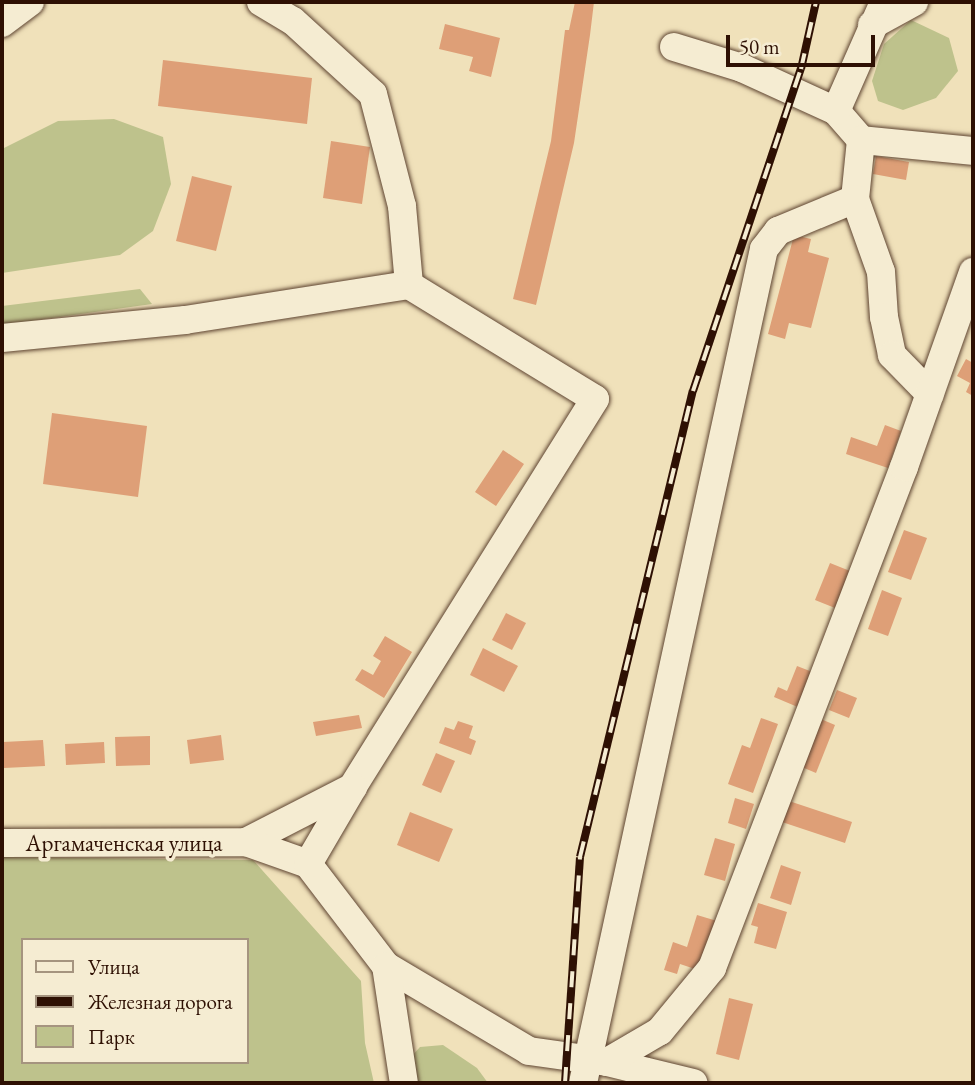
<!DOCTYPE html>
<html>
<head>
<meta charset="utf-8">
<style>
  body { margin:0 }
  #map { position:relative; width:975px; height:1085px; overflow:hidden; background:#f0e1ba; font-family:"EB Garamond",serif }
  div>[style] { position:absolute }
  .green>* { inset:0; background:#bec28c }
  .building>* { inset:0; background:#de9f77 }
  .roads { filter:drop-shadow(0 0 2px #5e4431) drop-shadow(0 0 2px #5e4431) }
  .minor>* { height:28px; margin:-14px; padding:0 14px; transform-origin:14px; border-radius:14px; background:#f5ecd2 }
  .rail>* { height:8px; margin-top:-4px; transform-origin:0; background:repeating-linear-gradient(90deg,#f5ecd2 0 16px,#2e1003 0 32px); box-sizing:border-box; border-block:2px solid #2e1003 }
  span { translate:-50% -50%; white-space:nowrap; text-align:center; line-height:1.15; -webkit-text-stroke:7px #f5ecd2; paint-order:stroke }
  .street-label { font-size:23px; color:#2e1003 }
  .frame { position:absolute; inset:0; border:4px solid #2e1003; pointer-events:none }
  .legend { position:absolute; left:21px; top:938px; width:228px; height:126px; box-sizing:border-box; background:#f5ecd2; border:2px solid #a5947f; margin:0; padding:9px 12px; list-style:none; font-size:21px; color:#2e1003 }
  .legend li { display:flex; align-items:center; gap:14px; height:35px }
  .legend b { width:35px; border:2px solid #a5947f }
  .scale { position:absolute; left:726px; top:35px; width:149px; height:32px; box-sizing:border-box; border:4px solid #2e1003; border-top:0; padding-left:9px; font-size:21px; line-height:24px; white-space:nowrap; color:#2e1003; -webkit-text-stroke:5px #f5ecd2; paint-order:stroke }
</style>
</head>
<body>
<div id="map">
  <div class="green">
    <div style="clip-path:polygon(911px 20px,949px 38px,958px 71px,936px 98px,903px 110px,878px 101px,872px 81px,884px 44px)"></div>
    <div style="clip-path:polygon(114px 119px,163px 137px,171px 184px,153px 231px,120px 255px,2px 273px,2px 149px,58px 121px)"></div>
    <div style="clip-path:polygon(140px 289px,152px 304px,2px 325px,2px 306px)"></div>
    <div style="clip-path:polygon(evenodd,2px 857px,253px 860px,361px 981px,365px 1043px,374px 1083px,2px 1083px,2px 857px,23px 940px,247px 940px,247px 1062px,23px 1062px,23px 940px)"></div>
    <div style="clip-path:polygon(443px 1045px,477px 1068px,488px 1083px,414px 1083px,409px 1059px,420px 1047px)"></div>
  </div>
  <div class="building">
    <div style="clip-path:polygon(575px 2px,594px 2px,590px 35px,574px 143px,536px 305px,513px 299px,551px 141px,565px 30px,569px 30px)"></div>
    <div style="clip-path:polygon(445px 24px,500px 38px,491px 77px,469px 71px,473px 57px,439px 49px)"></div>
    <div style="clip-path:polygon(163px 60px,312px 78px,307px 124px,158px 106px)"></div>
    <div style="clip-path:polygon(331px 141px,370px 147px,362px 204px,323px 198px)"></div>
    <div style="clip-path:polygon(876px 156px,909px 162px,906px 180px,873px 174px)"></div>
    <div style="clip-path:polygon(192px 176px,232px 186px,216px 251px,176px 241px)"></div>
    <div style="clip-path:polygon(794px 235px,811px 239px,808px 252px,829px 258px,811px 328px,789px 323px,785px 339px,768px 334px)"></div>
    <div style="clip-path:polygon(966px 359px,973px 363px,973px 396px,966px 392px,970px 383px,957px 376px)"></div>
    <div style="clip-path:polygon(52px 413px,147px 426px,138px 497px,43px 484px)"></div>
    <div style="clip-path:polygon(885px 425px,901px 431px,888px 468px,846px 454px,851px 437px,877px 446px)"></div>
    <div style="clip-path:polygon(503px 450px,524px 464px,496px 506px,475px 492px)"></div>
    <div style="clip-path:polygon(904px 530px,927px 538px,911px 580px,888px 572px)"></div>
    <div style="clip-path:polygon(830px 563px,855px 573px,840px 610px,815px 600px)"></div>
    <div style="clip-path:polygon(882px 590px,902px 598px,888px 636px,868px 629px)"></div>
    <div style="clip-path:polygon(506px 613px,526px 623px,512px 650px,492px 640px)"></div>
    <div style="clip-path:polygon(385px 636px,412px 652px,384px 698px,355px 680px,362px 669px,373px 675px,381px 661px,373px 656px)"></div>
    <div style="clip-path:polygon(483px 648px,518px 666px,504px 692px,470px 675px)"></div>
    <div style="clip-path:polygon(797px 666px,815px 673px,800px 708px,774px 697px,778px 687px,787px 691px)"></div>
    <div style="clip-path:polygon(837px 690px,857px 698px,849px 718px,829px 710px)"></div>
    <div style="clip-path:polygon(359px 715px,362px 728px,316px 736px,313px 722px)"></div>
    <div style="clip-path:polygon(816px 717px,835px 725px,816px 773px,797px 765px)"></div>
    <div style="clip-path:polygon(761px 718px,778px 724px,753px 793px,728px 784px,742px 745px,750px 748px)"></div>
    <div style="clip-path:polygon(458px 721px,473px 726px,469px 738px,476px 741px,471px 755px,439px 743px,445px 727px,454px 730px)"></div>
    <div style="clip-path:polygon(221px 735px,224px 760px,190px 764px,187px 740px)"></div>
    <div style="clip-path:polygon(150px 736px,150px 765px,116px 766px,115px 737px)"></div>
    <div style="clip-path:polygon(43px 740px,45px 766px,4px 768px,3px 742px)"></div>
    <div style="clip-path:polygon(104px 742px,105px 763px,66px 765px,65px 744px)"></div>
    <div style="clip-path:polygon(436px 753px,455px 761px,441px 793px,422px 785px)"></div>
    <div style="clip-path:polygon(735px 798px,754px 804px,746px 829px,728px 823px)"></div>
    <div style="clip-path:polygon(789px 801px,852px 822px,845px 843px,782px 822px)"></div>
    <div style="clip-path:polygon(410px 812px,453px 829px,439px 862px,397px 845px)"></div>
    <div style="clip-path:polygon(715px 838px,735px 844px,725px 881px,704px 875px)"></div>
    <div style="clip-path:polygon(781px 865px,801px 872px,791px 905px,770px 898px)"></div>
    <div style="clip-path:polygon(758px 903px,787px 912px,776px 949px,754px 943px,758px 927px,751px 925px)"></div>
    <div style="clip-path:polygon(697px 915px,717px 921px,701px 971px,680px 964px,677px 974px,664px 970px,673px 942px,687px 947px)"></div>
    <div style="clip-path:polygon(729px 998px,753px 1004px,739px 1060px,716px 1054px)"></div>
  </div>
  <div class="roads">
    <div class="minor">
      <div style="left:261px;top:2px;width:37px;rotate:31deg"></div>
      <div style="left:293px;top:21px;width:108px;rotate:42.4deg"></div>
      <div style="left:373px;top:94px;width:116px;rotate:75.5deg"></div>
      <div style="left:402px;top:206px;width:79px;rotate:84.9deg"></div>
      <div style="left:2px;top:23px;width:35px;rotate:-37deg"></div>
      <div style="left:872px;top:25px;width:48px;rotate:-28.7deg"></div>
      <div style="left:674px;top:47px;width:71px;rotate:17.2deg"></div>
      <div style="left:742px;top:68px;width:103px;rotate:24.6deg"></div>
      <div style="left:836px;top:111px;width:38px;rotate:49deg"></div>
      <div style="left:861px;top:140px;width:113px;rotate:5.6deg"></div>
      <div style="left:836px;top:111px;width:119px;rotate:-66.2deg"></div>
      <div style="left:861px;top:140px;width:59px;rotate:95.8deg"></div>
      <div style="left:855px;top:199px;width:77px;rotate:70.4deg"></div>
      <div style="left:881px;top:272px;width:45px;rotate:86.2deg"></div>
      <div style="left:884px;top:317px;width:39px;rotate:78deg"></div>
      <div style="left:892px;top:355px;width:54px;rotate:45.7deg"></div>
      <div style="left:2px;top:338px;width:184px;rotate:-5.6deg"></div>
      <div style="left:185px;top:320px;width:227px;rotate:-8.9deg"></div>
      <div style="left:409px;top:285px;width:218px;rotate:31.5deg"></div>
      <div style="left:595px;top:399px;width:457px;rotate:122deg"></div>
      <div style="left:353px;top:787px;width:120px;rotate:152.8deg"></div>
      <div style="left:2px;top:843px;width:244px;rotate:-0.2deg"></div>
      <div style="left:246px;top:842px;width:66px;rotate:19.5deg"></div>
      <div style="left:308px;top:864px;width:128px;rotate:52.6deg"></div>
      <div style="left:386px;top:966px;width:166px;rotate:30.7deg"></div>
      <div style="left:529px;top:1051px;width:79px;rotate:8deg"></div>
      <div style="left:607px;top:1062px;width:89px;rotate:13.7deg"></div>
      <div style="left:308px;top:864px;width:89px;rotate:-59.7deg"></div>
      <div style="left:386px;top:966px;width:118px;rotate:81.3deg"></div>
      <div style="left:607px;top:1062px;width:61px;rotate:-30.3deg"></div>
      <div style="left:660px;top:1031px;width:82px;rotate:-50.5deg"></div>
      <div style="left:712px;top:968px;width:537px;rotate:-69.03deg"></div>
      <div style="left:904px;top:467px;width:207px;rotate:-70.5deg"></div>
      <div style="left:583px;top:1083px;width:853px;rotate:-77.76deg"></div>
      <div style="left:764px;top:249px;width:23px;rotate:-52deg"></div>
      <div style="left:778px;top:231px;width:83px;rotate:-22.6deg"></div>
    </div>
  </div>
  <div class="rail">
    <div style="left:565px;top:1083px;width:226px;rotate:-86.2deg"></div>
    <div style="left:580px;top:857px;width:480px;rotate:-76.4deg"></div>
    <div style="left:693px;top:391px;width:340px;rotate:-71.5deg"></div>
    <div style="left:801px;top:69px;width:69px;rotate:-77.4deg"></div>
  </div>
  <div class="street-label">
    <span style="left:124px;top:843px">Аргамаченская улица</span>
  </div>
  <div class="frame"></div>
  <ul class="legend">
  <li><b style="height:9px;background:#f5ecd2"></b>Улица</li>
  <li><b style="height:9px;background:#2e1003"></b>Железная дорога</li>
  <li><b style="height:19px;background:#bec28c"></b>Парк</li>
  </ul>
  <div class="scale">50 m</div>
</div>
</body>
</html>
